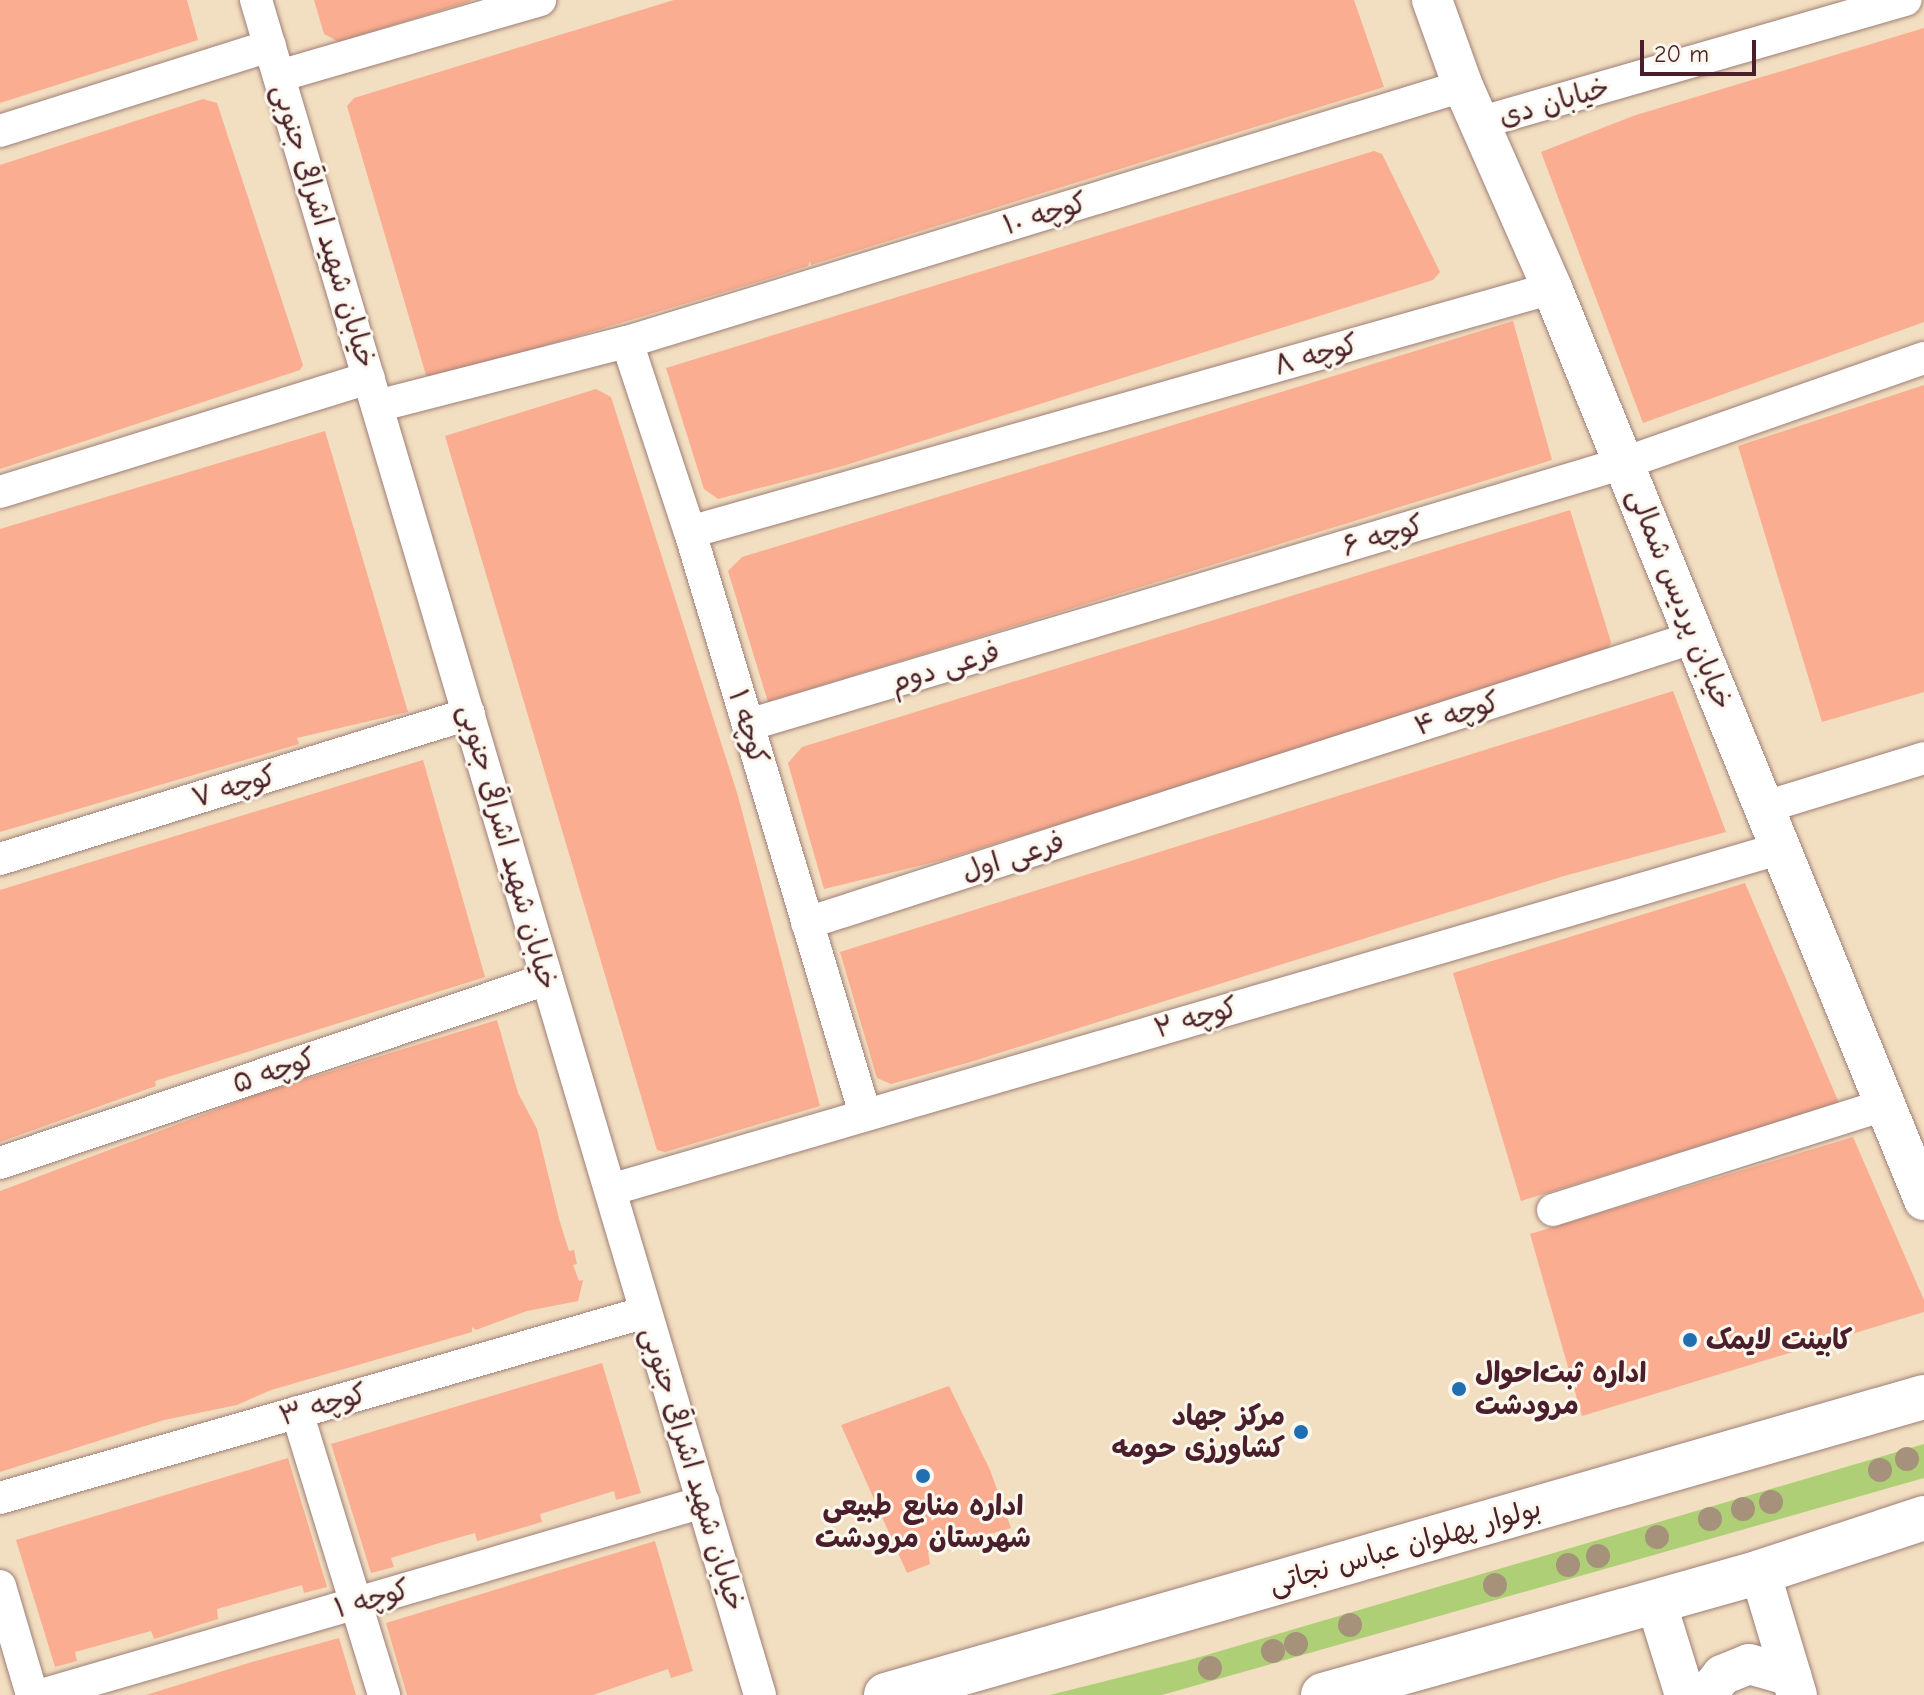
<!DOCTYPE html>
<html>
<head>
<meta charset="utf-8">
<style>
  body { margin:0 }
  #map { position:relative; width:1924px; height:1695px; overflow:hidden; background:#f2dec0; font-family:"Comic Neue","Playpen Sans Arabic",sans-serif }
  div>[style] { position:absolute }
  .green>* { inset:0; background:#afcf77 }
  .building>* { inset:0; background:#faad90 }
  .roads { filter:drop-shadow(0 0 2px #9e7e76) drop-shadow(0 0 2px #9e7e76) }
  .minor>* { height:32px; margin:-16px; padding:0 16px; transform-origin:16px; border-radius:16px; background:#fff }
  .tertiary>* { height:40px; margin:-20px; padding:0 20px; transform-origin:20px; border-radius:20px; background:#fff }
  .secondary>* { height:44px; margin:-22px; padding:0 22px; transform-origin:22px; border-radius:22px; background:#fff }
  .trees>* { width:24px; height:24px; margin:-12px; border-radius:50%; background:#a6927b }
  .dots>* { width:22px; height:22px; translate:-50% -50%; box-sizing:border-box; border:4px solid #fbf7ec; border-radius:50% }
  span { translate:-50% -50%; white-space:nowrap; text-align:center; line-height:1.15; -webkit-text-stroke:6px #fbf7ec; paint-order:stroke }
  .street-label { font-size:28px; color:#4a1f2b }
  .poi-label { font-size:28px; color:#4a1f2b; font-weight:700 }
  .left { translate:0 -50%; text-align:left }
  .right { translate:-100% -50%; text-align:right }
  .scale { position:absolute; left:1640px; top:40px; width:116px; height:36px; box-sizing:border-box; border:4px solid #4a1f2b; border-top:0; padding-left:10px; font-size:24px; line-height:28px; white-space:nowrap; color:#4a1f2b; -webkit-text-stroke:6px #fbf7ec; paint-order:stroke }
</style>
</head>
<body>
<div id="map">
  <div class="green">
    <div style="clip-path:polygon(1924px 1444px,1924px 1478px,1162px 1695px,1050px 1695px,1193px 1659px)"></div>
  </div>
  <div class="building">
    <div style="clip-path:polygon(0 0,187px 0,198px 40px,0 103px)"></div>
    <div style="clip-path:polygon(314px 0,471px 0,471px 1px,339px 42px,324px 34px)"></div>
    <div style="clip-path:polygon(674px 0,1354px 0,1384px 87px,811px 265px,810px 261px,808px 266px,758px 282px,433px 379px,426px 375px,347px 106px,354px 98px)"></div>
    <div style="clip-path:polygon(1924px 28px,1924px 322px,1643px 423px,1541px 152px,1633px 116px)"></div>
    <div style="clip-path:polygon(203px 99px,217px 103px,303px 365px,300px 370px,0 469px,0 165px)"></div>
    <div style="clip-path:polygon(1374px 151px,1382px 154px,1440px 272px,1433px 280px,843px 466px,718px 499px,704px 489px,666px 368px)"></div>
    <div style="clip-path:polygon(1513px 321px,1552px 460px,768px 702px,728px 571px,742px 557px)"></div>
    <div style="clip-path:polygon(1924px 385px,1924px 692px,1822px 722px,1738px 446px)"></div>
    <div style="clip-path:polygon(596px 389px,611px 397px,738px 796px,820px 1106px,665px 1152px,657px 1150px,445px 436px)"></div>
    <div style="clip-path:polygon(325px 431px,408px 712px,297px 738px,299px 744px,0 832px,0 529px)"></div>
    <div style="clip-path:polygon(1570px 510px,1611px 642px,1604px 657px,939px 861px,824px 889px,788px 763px,802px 747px)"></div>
    <div style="clip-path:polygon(1673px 691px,1726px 832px,1564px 876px,967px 1063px,891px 1084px,877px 1078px,840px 952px)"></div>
    <div style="clip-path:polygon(423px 760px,485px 977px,155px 1081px,156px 1086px,0 1142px,0 890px)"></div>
    <div style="clip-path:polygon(1745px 883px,1839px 1103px,1521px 1201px,1453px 973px)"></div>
    <div style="clip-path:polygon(497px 1020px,518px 1093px,537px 1129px,559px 1219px,569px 1251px,574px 1250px,577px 1264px,573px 1265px,579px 1281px,583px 1280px,578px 1301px,527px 1311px,476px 1330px,472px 1327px,472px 1332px,271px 1390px,237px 1405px,164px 1420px,0 1472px,0 1191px,258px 1094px)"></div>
    <div style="clip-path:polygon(1853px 1137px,1924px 1300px,1924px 1312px,1582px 1416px,1530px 1234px)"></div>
    <div style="clip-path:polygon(602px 1363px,641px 1493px,616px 1500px,614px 1491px,540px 1514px,542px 1522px,501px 1534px,477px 1541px,475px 1533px,436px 1544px,391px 1558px,394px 1567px,371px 1573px,331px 1444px)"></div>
    <div style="clip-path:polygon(949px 1386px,990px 1470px,1011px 1528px,928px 1552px,930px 1564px,907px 1573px,841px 1425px)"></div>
    <div style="clip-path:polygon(288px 1458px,327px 1587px,304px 1593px,302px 1585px,217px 1609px,218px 1619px,154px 1639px,151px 1631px,75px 1652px,77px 1661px,55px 1667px,16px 1540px)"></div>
    <div style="clip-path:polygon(655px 1541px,693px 1671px,671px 1678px,668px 1669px,593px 1695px,407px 1695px,386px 1623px)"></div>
    <div style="clip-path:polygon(339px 1638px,356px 1695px,146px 1695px,252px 1662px)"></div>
  </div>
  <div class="roads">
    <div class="minor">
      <div style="left:256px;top:0;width:1768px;rotate:73.44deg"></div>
      <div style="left:279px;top:76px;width:272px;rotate:-16.2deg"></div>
      <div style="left:1479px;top:123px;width:444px;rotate:-16.1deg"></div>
      <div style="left:0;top:131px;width:283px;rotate:-17.5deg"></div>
      <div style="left:627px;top:342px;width:200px;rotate:71.7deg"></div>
      <div style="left:690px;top:532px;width:608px;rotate:73.26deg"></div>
      <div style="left:377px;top:406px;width:258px;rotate:-14.4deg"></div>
      <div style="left:627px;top:342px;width:874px;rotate:-17.03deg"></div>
      <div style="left:0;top:492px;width:386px;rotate:-17.2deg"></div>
      <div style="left:690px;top:532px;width:896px;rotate:-15.8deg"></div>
      <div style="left:748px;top:725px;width:914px;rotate:-16.65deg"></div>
      <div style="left:1624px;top:463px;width:318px;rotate:-19.3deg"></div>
      <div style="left:1765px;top:807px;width:166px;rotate:-17.1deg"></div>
      <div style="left:0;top:859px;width:491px;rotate:-17.2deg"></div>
      <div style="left:807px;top:923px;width:933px;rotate:-17.85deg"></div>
      <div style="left:0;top:1163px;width:577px;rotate:-18.59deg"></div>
      <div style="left:610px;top:1190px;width:1221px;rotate:-16.27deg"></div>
      <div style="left:1553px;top:1210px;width:347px;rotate:-17.6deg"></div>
      <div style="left:297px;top:1412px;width:296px;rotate:72.9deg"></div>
      <div style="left:0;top:1498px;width:672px;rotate:-16.06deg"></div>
      <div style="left:0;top:1586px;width:114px;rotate:73.6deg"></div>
      <div style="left:41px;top:1695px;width:690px;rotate:-16.25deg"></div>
    </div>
    <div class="tertiary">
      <div style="left:1432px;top:0;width:91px;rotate:70.2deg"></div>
      <div style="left:1463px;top:86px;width:221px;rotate:66.2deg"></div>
      <div style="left:1552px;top:288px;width:985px;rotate:67.81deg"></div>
      <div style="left:1760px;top:1572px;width:128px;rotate:73.3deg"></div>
      <div style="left:1656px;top:1602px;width:97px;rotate:72.7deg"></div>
      <div style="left:1706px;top:1695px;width:26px;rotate:-51deg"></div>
      <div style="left:1722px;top:1675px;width:29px;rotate:-22deg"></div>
      <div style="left:1749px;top:1664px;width:44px;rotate:15.9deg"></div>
    </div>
    <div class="secondary">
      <div style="left:886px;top:1695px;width:1080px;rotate:-16.02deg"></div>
      <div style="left:1323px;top:1695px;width:454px;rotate:-15.7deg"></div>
      <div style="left:1760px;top:1572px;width:173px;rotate:-18.2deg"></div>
    </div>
  </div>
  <div class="trees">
    <div style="left:1907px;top:1459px"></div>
    <div style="left:1880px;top:1470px"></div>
    <div style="left:1771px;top:1502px"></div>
    <div style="left:1743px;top:1509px"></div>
    <div style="left:1710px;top:1519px"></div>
    <div style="left:1657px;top:1537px"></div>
    <div style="left:1598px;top:1556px"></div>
    <div style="left:1568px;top:1565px"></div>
    <div style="left:1495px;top:1585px"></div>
    <div style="left:1350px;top:1625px"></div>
    <div style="left:1296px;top:1644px"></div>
    <div style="left:1273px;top:1651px"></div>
    <div style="left:1210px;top:1668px"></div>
  </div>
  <div class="dots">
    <div style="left:1690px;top:1340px;background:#1f6fb2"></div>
    <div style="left:1459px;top:1389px;background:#1f6fb2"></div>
    <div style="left:1301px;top:1432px;background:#1f6fb2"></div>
    <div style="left:923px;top:1476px;background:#1f6fb2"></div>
  </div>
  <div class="street-label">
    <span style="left:1554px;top:102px;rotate:-16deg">خیابان دی</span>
    <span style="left:1045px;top:214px;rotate:-17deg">کوچه ۱۰</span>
    <span style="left:324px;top:226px;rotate:73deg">خیابان شهید اشراقی جنوبی</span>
    <span style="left:1316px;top:355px;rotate:-16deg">کوچه ۸</span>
    <span style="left:1383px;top:536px;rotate:-17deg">کوچه ۶</span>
    <span style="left:1680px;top:599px;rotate:68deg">خیابان پردیس شمالی</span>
    <span style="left:945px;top:667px;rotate:-17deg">فرعی دوم</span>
    <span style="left:1457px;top:714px;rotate:-18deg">کوچه ۴</span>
    <span style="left:748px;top:727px;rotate:73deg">کوچه ۱</span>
    <span style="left:234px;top:787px;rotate:-17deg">کوچه ۷</span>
    <span style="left:508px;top:847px;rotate:74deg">خیابان شهید اشراقی جنوبی</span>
    <span style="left:1013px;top:857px;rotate:-18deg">فرعی اول</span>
    <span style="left:1196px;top:1018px;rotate:-16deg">کوچه ۲</span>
    <span style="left:274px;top:1071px;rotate:-19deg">کوچه ۵</span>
    <span style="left:323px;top:1405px;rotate:-16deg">کوچه ۳</span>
    <span style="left:693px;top:1469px;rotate:73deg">خیابان شهید اشراقی جنوبی</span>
    <span style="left:1405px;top:1546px;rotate:-16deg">بولوار پهلوان عباس نجاتی</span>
    <span style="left:372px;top:1599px;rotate:-16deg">کوچه ۱</span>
  </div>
  <div class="poi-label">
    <span class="left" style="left:1706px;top:1340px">کابینت لایمک</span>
    <span class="left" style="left:1475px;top:1389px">اداره ثبت‌احوال<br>مرودشت</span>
    <span class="right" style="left:1285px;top:1432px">مرکز جهاد<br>کشاورزی حومه</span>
    <span style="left:923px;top:1522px">اداره منابع طبیعی<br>شهرستان مرودشت</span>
  </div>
  <div class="scale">20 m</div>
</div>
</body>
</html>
